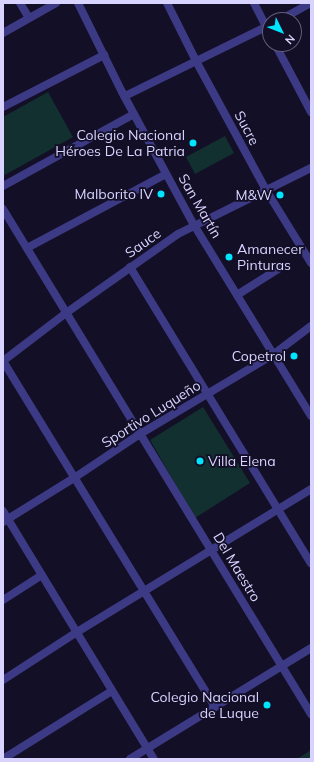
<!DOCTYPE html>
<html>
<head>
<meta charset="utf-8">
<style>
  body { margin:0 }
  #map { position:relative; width:314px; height:762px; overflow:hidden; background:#130f26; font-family:Mulish,sans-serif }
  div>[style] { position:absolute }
  .green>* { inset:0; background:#12302f }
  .minor>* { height:8px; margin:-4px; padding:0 4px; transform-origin:4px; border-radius:4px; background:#3d3a85 }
  .dots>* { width:11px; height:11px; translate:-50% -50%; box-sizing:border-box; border:2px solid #130f26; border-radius:50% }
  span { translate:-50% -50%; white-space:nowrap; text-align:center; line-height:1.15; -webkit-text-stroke:3.5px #130f26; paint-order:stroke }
  .street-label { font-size:14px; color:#d9d4ff }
  .poi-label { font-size:14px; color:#d9d4ff }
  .right { translate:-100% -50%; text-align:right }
  .left { translate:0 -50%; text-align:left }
  .frame { position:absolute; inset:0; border:4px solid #d9d4ff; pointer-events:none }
  .north { position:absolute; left:262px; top:12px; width:40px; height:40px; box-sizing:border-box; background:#130f26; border:1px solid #625e7d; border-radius:50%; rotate:133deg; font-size:11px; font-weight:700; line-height:16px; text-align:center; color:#d9d4ff }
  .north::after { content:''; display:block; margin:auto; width:14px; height:18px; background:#00e5ff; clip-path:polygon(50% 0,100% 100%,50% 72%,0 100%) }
</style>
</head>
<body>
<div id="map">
  <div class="green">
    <div style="clip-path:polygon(48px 92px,73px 137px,3px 176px,3px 117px)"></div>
    <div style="clip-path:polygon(225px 136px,234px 153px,195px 174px,186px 157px)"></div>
    <div style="clip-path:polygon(203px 407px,250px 483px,195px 518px,150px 440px)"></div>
    <div style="clip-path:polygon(311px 750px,311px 759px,297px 759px)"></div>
  </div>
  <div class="minor">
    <div style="left:20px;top:3px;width:17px;rotate:59deg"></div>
    <div style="left:78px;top:3px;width:99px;rotate:63.7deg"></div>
    <div style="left:122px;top:92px;width:151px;rotate:61.6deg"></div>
    <div style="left:194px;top:225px;width:224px;rotate:58.5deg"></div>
    <div style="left:167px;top:3px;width:65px;rotate:63.4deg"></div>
    <div style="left:196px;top:61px;width:147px;rotate:61.5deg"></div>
    <div style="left:266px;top:190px;width:86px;rotate:58.3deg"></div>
    <div style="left:254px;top:3px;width:36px;rotate:63deg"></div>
    <div style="left:280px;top:20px;width:35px;rotate:-29deg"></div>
    <div style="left:3px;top:33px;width:61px;rotate:-29.5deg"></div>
    <div style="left:275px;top:44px;width:77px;rotate:62.1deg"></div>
    <div style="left:125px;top:96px;width:161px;rotate:-26.1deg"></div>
    <div style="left:3px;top:107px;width:114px;rotate:-27.2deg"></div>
    <div style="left:3px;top:186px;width:149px;rotate:-28.8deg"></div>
    <div style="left:3px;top:209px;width:592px;rotate:58.62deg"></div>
    <div style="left:27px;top:248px;width:157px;rotate:-28deg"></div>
    <div style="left:130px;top:267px;width:347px;rotate:58.6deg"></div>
    <div style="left:237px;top:295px;width:54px;rotate:-32.2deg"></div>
    <div style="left:3px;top:361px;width:406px;rotate:58.5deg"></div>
    <div style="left:3px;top:361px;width:79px;rotate:-37.3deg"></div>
    <div style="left:66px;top:313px;width:137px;rotate:-35.2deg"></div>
    <div style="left:178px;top:234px;width:148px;rotate:-26.4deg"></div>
    <div style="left:3px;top:511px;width:290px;rotate:58.7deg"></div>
    <div style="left:3px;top:522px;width:84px;rotate:-31.8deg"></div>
    <div style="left:74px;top:478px;width:79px;rotate:-33.7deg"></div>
    <div style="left:140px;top:434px;width:156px;rotate:-30.8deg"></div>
    <div style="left:274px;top:354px;width:46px;rotate:-37.1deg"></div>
    <div style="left:3px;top:600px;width:46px;rotate:-32.7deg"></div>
    <div style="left:3px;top:680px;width:88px;rotate:-33deg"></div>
    <div style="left:77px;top:632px;width:274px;rotate:-31.4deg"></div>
    <div style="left:3px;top:759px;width:128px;rotate:-32deg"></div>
    <div style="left:130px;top:759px;width:212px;rotate:-31.5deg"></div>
  </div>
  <div class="dots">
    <div style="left:193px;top:143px;background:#00e5ff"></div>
    <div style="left:161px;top:194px;background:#00e5ff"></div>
    <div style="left:280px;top:195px;background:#00e5ff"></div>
    <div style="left:229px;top:257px;background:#00e5ff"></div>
    <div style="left:294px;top:356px;background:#00e5ff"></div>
    <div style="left:200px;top:461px;background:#00e5ff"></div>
    <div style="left:267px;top:705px;background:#00e5ff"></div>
  </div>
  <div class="street-label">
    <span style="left:247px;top:128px;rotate:62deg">Sucre</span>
    <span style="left:200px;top:206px;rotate:60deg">San Martín</span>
    <span style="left:143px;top:243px;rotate:-35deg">Sauce</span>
    <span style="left:151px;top:414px;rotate:-32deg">Sportivo Luqueño</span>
    <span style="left:237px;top:567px;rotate:59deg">Del Maestro</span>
  </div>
  <div class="poi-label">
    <span class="right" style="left:185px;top:143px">Colegio Nacional<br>Héroes De La Patria</span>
    <span class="right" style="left:153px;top:194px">Malborito IV</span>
    <span class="right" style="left:272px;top:195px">M&amp;W</span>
    <span class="left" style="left:237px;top:257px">Amanecer<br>Pinturas</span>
    <span class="right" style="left:286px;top:356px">Copetrol</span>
    <span class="left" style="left:208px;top:461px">Villa Elena</span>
    <span class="right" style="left:259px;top:705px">Colegio Nacional<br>de Luque</span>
  </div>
  <div class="frame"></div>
  <div class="north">N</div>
</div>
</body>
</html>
